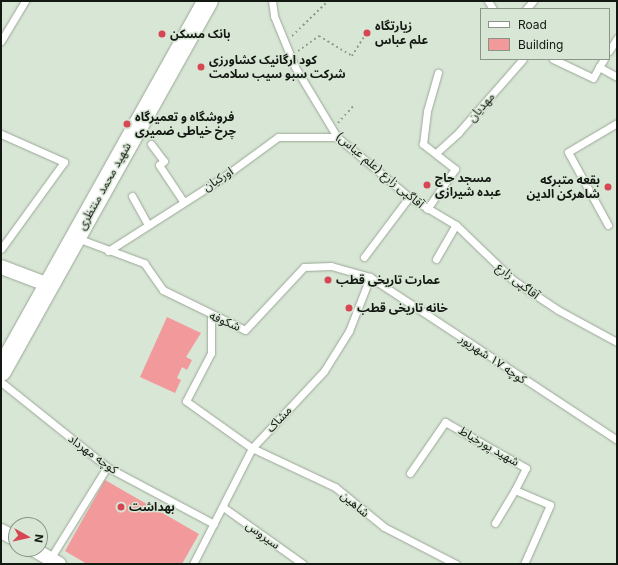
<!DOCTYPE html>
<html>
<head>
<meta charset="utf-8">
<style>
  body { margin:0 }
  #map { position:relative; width:618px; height:565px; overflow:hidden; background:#d8e6d5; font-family:Inter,"Noto Sans Arabic",sans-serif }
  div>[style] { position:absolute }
  .building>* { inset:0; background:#f29a9b }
  .path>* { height:2px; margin-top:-1px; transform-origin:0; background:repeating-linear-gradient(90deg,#929d90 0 2px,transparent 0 5px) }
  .roads { filter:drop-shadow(0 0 1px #9aa797) drop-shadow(0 0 1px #9aa797) }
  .service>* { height:7px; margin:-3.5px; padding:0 3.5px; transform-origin:3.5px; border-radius:3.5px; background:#fff }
  .minor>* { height:14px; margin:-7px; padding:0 7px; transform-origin:7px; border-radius:7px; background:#fff }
  .secondary>* { height:20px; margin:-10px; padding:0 10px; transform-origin:10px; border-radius:10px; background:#fff }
  .dots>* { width:11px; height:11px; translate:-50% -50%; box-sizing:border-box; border:2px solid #d8e6d5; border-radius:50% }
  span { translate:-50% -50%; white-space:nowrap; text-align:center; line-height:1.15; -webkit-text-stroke:3px #d8e6d5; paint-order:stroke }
  .poi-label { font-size:12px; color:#131812; font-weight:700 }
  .left { translate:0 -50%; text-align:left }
  .right { translate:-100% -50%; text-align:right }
  .street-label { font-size:12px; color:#131812 }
  .frame { position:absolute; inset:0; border:2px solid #131812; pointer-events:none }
  .legend { position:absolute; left:480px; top:8px; width:130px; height:52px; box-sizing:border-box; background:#d8e6d5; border:1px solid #899487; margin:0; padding:5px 7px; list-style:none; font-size:12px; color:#131812 }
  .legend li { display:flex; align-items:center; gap:8px; height:20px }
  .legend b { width:20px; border:1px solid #899487 }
  .north { position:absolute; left:8px; top:517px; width:40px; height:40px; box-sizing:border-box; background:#d8e6d5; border:1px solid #899487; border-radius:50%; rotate:98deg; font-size:11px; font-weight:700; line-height:16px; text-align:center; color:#131812 }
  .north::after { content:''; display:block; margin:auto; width:14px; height:18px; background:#d64653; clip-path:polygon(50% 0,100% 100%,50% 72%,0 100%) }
</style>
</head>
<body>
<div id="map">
  <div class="building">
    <div style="clip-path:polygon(167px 317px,201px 333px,186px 357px,192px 360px,187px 370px,182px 367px,177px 378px,181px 380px,175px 393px,140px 377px)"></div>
    <div style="clip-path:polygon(105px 480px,199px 534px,182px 564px,87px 564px,65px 551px)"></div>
  </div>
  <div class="path">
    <div style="left:292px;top:36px;width:47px;rotate:-44.1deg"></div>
    <div style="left:298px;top:51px;width:26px;rotate:-36deg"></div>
    <div style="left:319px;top:36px;width:39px;rotate:31deg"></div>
    <div style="left:352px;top:56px;width:28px;rotate:-58deg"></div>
    <div style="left:338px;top:123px;width:25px;rotate:-48deg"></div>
  </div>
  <div class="roads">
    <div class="service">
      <div style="left:272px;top:1px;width:15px;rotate:82deg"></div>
      <div style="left:274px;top:16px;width:55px;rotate:67.6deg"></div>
      <div style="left:295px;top:67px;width:82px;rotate:59deg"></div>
      <div style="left:337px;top:137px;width:94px;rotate:39.8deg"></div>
      <div style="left:409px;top:197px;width:55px;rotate:30.8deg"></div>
      <div style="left:456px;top:225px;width:79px;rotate:44deg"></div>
      <div style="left:513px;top:280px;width:54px;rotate:33.7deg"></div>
      <div style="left:558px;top:310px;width:67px;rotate:28.5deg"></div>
      <div style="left:488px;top:1px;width:9px;rotate:58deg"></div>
      <div style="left:526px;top:9px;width:11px;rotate:-49deg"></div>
      <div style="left:1px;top:41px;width:47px;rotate:-59deg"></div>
      <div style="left:609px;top:51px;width:15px;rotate:-58deg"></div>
      <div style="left:553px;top:59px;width:44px;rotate:25.4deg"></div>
      <div style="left:593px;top:78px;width:13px;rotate:-61deg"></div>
      <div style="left:599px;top:67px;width:21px;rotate:29deg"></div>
      <div style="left:599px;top:67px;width:9px;rotate:-58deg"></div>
      <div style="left:1px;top:134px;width:69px;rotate:24deg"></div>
      <div style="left:64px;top:162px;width:107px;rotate:125.9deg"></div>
      <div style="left:151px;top:144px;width:21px;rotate:53deg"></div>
      <div style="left:164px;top:161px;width:6px;rotate:141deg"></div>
      <div style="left:159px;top:165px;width:43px;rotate:56.3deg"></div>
      <div style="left:436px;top:153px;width:30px;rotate:-42deg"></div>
      <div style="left:458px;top:133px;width:98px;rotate:-48.7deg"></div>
      <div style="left:132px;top:196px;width:31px;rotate:61deg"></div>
      <div style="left:427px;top:209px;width:49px;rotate:-55deg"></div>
      <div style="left:455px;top:169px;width:41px;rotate:-142deg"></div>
      <div style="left:423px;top:144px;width:33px;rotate:-83deg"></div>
      <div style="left:427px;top:111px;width:40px;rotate:-74deg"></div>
      <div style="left:608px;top:225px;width:83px;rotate:-118.7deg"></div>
      <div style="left:568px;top:152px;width:57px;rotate:-30.6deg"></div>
      <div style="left:77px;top:238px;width:72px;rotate:20.5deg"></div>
      <div style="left:144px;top:263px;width:33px;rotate:55deg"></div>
      <div style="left:163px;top:290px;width:91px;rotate:26deg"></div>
      <div style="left:245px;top:330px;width:86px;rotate:-46.9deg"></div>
      <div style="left:304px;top:267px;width:27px;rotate:-2deg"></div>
      <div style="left:331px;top:266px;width:41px;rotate:15.8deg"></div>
      <div style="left:370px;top:277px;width:296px;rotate:33.4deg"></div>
      <div style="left:108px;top:251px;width:135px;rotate:-32.6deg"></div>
      <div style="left:222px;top:178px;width:69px;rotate:-36.2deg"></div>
      <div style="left:278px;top:137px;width:59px"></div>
      <div style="left:364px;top:257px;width:75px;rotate:-53.1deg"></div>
      <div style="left:436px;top:259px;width:39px;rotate:-60deg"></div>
      <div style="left:211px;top:315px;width:38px;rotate:90deg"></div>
      <div style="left:211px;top:353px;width:54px;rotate:117.5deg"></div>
      <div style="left:186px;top:401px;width:81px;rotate:35.5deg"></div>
      <div style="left:252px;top:448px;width:92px;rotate:25.2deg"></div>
      <div style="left:335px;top:487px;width:63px;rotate:39.2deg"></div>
      <div style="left:384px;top:527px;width:81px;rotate:27.2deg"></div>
      <div style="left:1px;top:382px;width:136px;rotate:38.7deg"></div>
      <div style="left:107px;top:467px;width:121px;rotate:28deg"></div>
      <div style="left:410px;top:473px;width:62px;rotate:-55.5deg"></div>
      <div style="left:445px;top:422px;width:93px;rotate:29.6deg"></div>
      <div style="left:526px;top:468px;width:25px;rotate:117deg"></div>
      <div style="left:515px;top:490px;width:38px;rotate:23deg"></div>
      <div style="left:550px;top:505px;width:64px;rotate:113.8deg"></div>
      <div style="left:223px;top:507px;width:98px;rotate:35.5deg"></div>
      <div style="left:495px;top:523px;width:39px;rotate:-59deg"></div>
      <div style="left:50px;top:559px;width:108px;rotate:-58.2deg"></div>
      <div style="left:193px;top:564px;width:130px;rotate:-63deg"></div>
      <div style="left:252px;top:448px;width:105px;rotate:-46.9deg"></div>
      <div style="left:324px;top:371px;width:47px;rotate:-58deg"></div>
      <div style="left:349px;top:331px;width:58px;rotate:-68.7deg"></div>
    </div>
    <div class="minor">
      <div style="left:1px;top:267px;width:51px;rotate:20.6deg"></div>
      <div style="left:1px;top:531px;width:17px;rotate:28deg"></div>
      <div style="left:33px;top:549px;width:30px;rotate:30deg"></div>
    </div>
    <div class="secondary">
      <div style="left:1px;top:371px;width:424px;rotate:-60.8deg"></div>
    </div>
  </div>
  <div class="dots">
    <div style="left:367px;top:33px;background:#d64653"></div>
    <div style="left:162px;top:34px;background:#d64653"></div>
    <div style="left:201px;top:67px;background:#d64653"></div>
    <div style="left:127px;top:124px;background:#d64653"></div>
    <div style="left:427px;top:185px;background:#d64653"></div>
    <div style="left:608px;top:187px;background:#d64653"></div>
    <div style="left:328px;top:280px;background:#d64653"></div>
    <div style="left:349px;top:308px;background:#d64653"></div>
    <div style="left:121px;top:507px;background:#d64653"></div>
  </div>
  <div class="poi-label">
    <span class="left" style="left:375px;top:33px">زيارتگاه<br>علم عباس</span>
    <span class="left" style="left:170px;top:34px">بانک مسکن</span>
    <span class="left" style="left:209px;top:67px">کود ارگانیک کشاورزی<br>شرکت سبو سیب سلامت</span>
    <span class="left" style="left:135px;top:124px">فروشگاه و تعمیرگاه<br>چرخ خیاطی ضمیری</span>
    <span class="left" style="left:435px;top:185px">مسجد حاج<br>عبده شیرازی</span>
    <span class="right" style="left:600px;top:187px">بقعه متبرکه<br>شاهرکن الدین</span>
    <span class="left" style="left:336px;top:280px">عمارت تاریخی قطب</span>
    <span class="left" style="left:357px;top:308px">خانه تاریخی قطب</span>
    <span class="left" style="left:129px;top:507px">بهداشت</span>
  </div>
  <div class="street-label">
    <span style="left:481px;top:107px;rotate:-49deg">مهدیان</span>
    <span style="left:380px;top:170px;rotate:40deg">آقاگپی زارع (علم عباس)</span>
    <span style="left:218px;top:179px;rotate:-33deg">اورکیان</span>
    <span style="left:104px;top:186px;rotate:-61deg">شهید محمد منتظری</span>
    <span style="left:518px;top:281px;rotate:38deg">آقاگپی زارع</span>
    <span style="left:225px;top:321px;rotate:23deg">شکوفه</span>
    <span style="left:493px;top:359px;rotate:34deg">کوچه ۱۷ شهریور</span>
    <span style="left:279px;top:419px;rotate:-47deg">مشاک</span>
    <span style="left:489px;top:446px;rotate:30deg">شهید پورخیاط</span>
    <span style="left:93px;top:454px;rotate:36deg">کوچه مهرداد</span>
    <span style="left:355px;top:504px;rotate:40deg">شاهین</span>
    <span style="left:263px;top:535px;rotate:36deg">سیروس</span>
  </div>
  <div class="frame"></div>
  <ul class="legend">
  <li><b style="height:5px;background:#fff"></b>Road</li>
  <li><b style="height:11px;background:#f29a9b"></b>Building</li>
  </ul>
  <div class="north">N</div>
</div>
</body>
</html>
